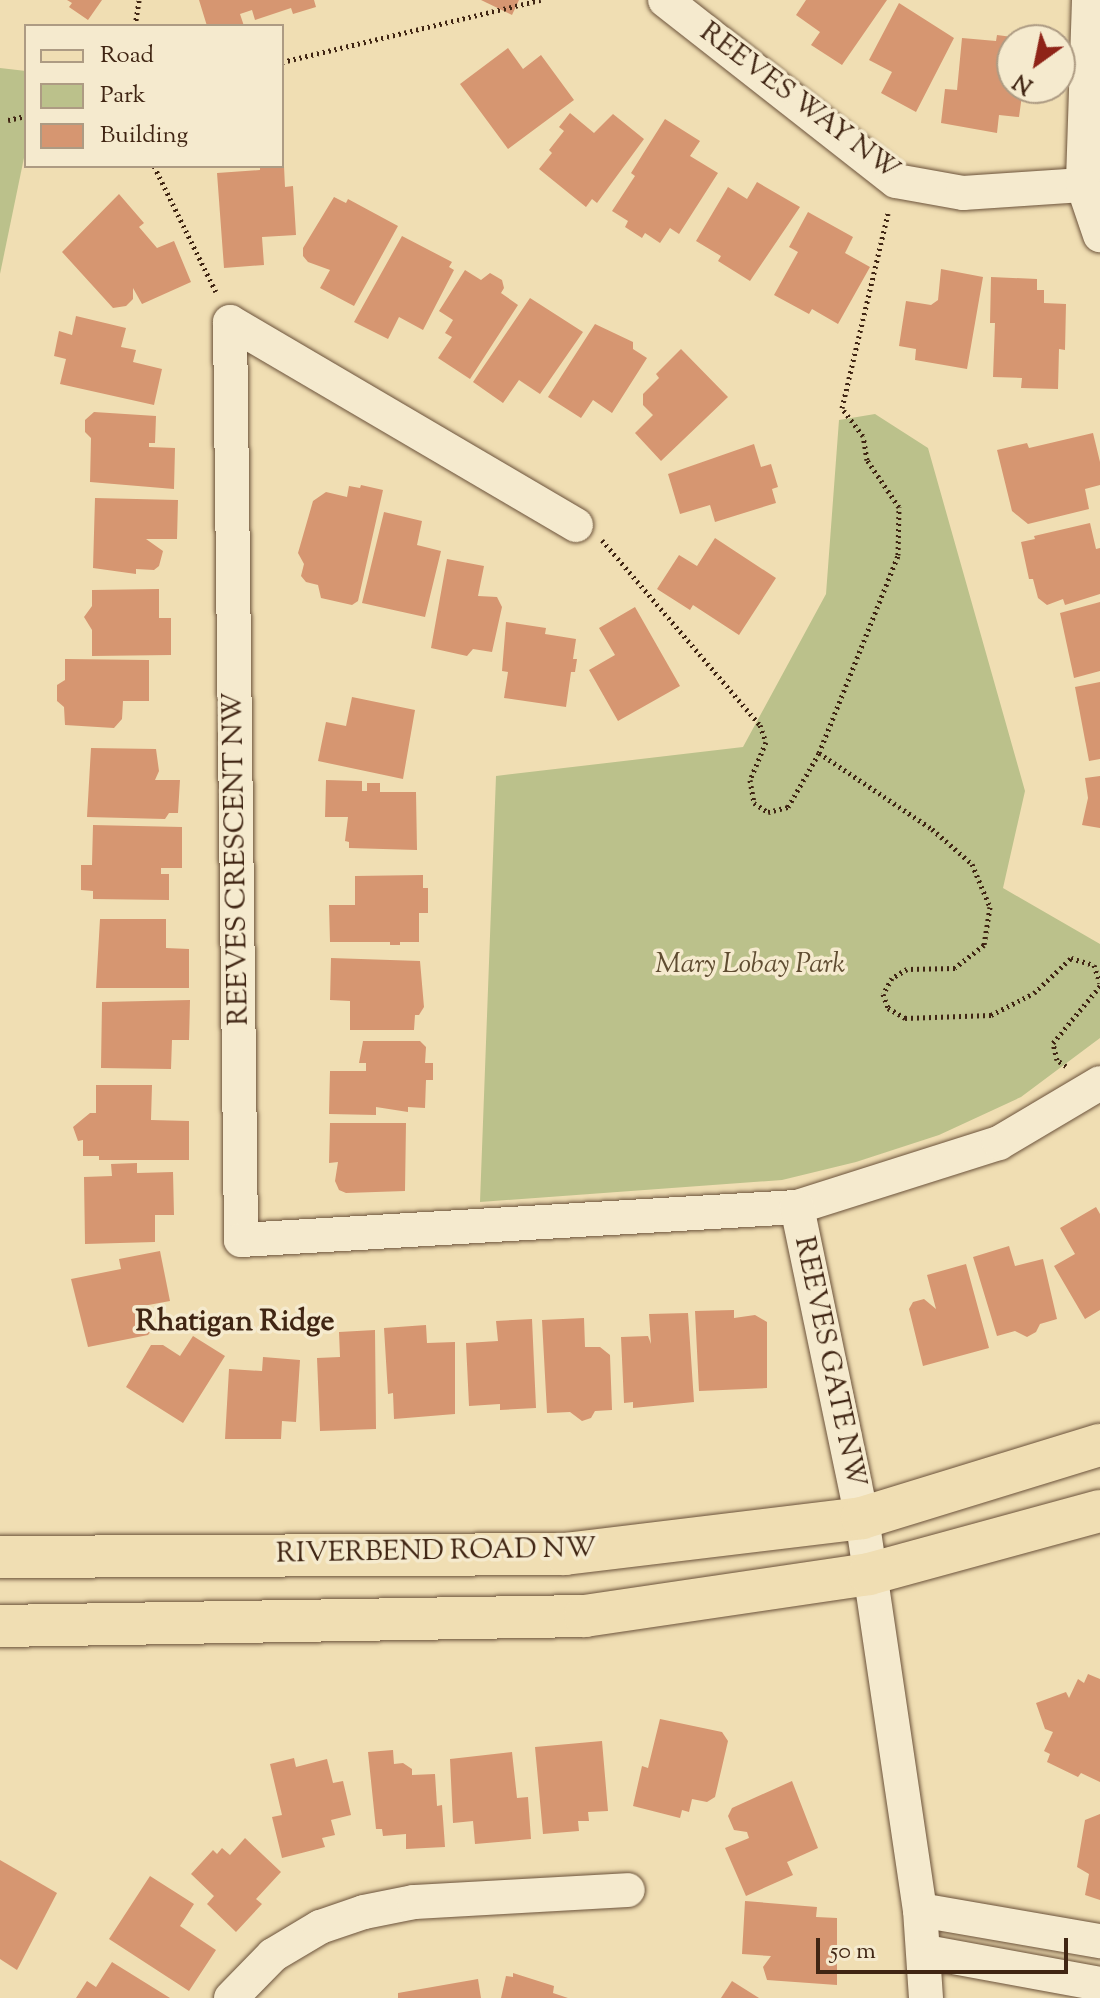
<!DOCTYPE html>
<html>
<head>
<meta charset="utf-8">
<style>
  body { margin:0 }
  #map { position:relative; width:1100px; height:1998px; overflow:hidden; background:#f0deb3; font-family:"Sorts Mill Goudy",serif }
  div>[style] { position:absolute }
  .green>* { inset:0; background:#bbc18b }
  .building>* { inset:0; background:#d69671 }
  .path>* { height:5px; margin-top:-2.5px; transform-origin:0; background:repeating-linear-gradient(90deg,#402513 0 2px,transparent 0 6px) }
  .roads { filter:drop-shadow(0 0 2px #6c533b) drop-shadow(0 0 2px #6c533b) }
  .minor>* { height:34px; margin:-17px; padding:0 17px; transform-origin:17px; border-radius:17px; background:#f5eace }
  .major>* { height:42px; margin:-21px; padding:0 21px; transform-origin:21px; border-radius:21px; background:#f0deb3 }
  span { translate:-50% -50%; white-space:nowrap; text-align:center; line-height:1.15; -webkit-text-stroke:7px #f5eace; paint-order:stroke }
  .street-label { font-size:28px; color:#402513 }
  .park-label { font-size:28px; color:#5f4c31; font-style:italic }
  .neighbourhood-label { font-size:30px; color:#402513; font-weight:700 }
  .legend { position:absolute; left:24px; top:24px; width:260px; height:144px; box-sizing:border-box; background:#f5eace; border:2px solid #ad9b83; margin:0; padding:10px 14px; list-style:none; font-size:24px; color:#402513 }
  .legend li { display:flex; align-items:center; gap:16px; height:40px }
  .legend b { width:40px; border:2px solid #ad9b83 }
  .north { position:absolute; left:996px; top:24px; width:80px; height:80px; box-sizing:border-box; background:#f5eace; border:2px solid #ad9b83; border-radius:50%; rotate:213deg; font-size:22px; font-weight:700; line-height:32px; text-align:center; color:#402513 }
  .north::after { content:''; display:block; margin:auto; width:28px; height:36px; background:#8f2418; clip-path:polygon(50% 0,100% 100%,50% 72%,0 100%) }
  .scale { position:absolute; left:816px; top:1938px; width:252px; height:36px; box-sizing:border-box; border:4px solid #402513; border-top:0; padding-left:10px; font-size:24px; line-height:28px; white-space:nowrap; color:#402513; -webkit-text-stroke:6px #f5eace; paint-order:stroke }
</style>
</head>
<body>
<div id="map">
  <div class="green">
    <div style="clip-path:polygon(0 68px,26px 71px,26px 148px,0 274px)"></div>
    <div style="clip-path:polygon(875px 414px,928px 448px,1025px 791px,1003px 888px,1100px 944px,1100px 1038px,1021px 1097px,939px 1135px,856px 1162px,782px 1180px,480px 1202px,496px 776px,743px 747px,826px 594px,839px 420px)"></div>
  </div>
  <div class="building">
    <div style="clip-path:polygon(67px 0,102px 0,88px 20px,69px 7px,72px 3px)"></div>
    <div style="clip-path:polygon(199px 0,314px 0,316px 7px,293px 14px,291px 8px,255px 20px,252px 10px,240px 14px,244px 26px,207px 26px)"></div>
    <div style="clip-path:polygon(481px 0,519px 0,512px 15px)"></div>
    <div style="clip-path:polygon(806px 0,887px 0,842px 65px,811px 45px,820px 32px,796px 15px)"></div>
    <div style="clip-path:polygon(899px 3px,954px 38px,916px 112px,881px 93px,892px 72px,869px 60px)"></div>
    <div style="clip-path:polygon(997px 35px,1020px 38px,1012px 40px,1012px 88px,1023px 88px,1019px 117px,999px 115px,997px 133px,941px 123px,945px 89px,957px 90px,962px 38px,996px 41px)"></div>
    <div style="clip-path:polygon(508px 48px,523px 69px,541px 55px,574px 100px,508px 149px,460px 84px)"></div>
    <div style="clip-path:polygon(570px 113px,594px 133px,613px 114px,644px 139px,597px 203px,592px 199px,586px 207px,539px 169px,552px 153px,549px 150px,564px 131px,559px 127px)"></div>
    <div style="clip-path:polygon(665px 119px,700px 141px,690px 156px,718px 173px,679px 234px,670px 228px,660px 243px,645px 233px,642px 238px,625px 227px,628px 221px,612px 211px,635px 176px,631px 173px)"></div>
    <div style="clip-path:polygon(260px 166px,284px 166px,285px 187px,293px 186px,296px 235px,262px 237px,264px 265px,224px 268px,217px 173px,260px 170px)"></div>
    <div style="clip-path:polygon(757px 182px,800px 207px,750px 281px,718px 261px,721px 256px,696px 241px,728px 187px,747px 199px)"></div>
    <div style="clip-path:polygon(119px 194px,144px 223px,139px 227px,157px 248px,174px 241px,191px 282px,142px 304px,133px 288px,133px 299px,126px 306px,113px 308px,62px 252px)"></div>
    <div style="clip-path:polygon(334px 197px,346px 203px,348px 199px,398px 226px,354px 306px,320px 288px,330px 270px,308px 262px,303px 256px,303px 248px)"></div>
    <div style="clip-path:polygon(808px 212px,853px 237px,845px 253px,870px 267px,838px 324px,812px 309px,809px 314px,774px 295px,798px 252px,789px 247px)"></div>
    <div style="clip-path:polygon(402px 236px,452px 262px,449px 267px,454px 270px,423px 330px,399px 317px,388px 339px,354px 322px)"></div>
    <div style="clip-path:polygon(941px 269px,983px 277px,967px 369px,915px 360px,916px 349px,899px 346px,906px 301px,931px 305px,938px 300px)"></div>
    <div style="clip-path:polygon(465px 270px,481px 280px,490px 273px,502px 280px,504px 288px,501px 293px,518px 305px,470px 379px,438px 358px,452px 337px,445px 333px,453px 320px,439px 311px)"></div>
    <div style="clip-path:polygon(991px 277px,1037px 279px,1037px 290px,1044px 290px,1044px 303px,1066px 304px,1065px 350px,1059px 349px,1058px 389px,1021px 388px,1022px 378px,993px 377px,995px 323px,990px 323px)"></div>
    <div style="clip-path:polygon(530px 298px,583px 332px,540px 394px,519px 380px,503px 403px,473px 382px)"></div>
    <div style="clip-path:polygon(76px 316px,126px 328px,121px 347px,136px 350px,133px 362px,162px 369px,154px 405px,60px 384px,66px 359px,54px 356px,59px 331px,72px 335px)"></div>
    <div style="clip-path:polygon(595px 324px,633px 342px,633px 349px,647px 358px,612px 413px,593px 400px,581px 418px,548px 397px)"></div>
    <div style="clip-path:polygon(681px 349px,728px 397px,661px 461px,635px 433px,653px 415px,643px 405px,643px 394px,659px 378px,656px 374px)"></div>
    <div style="clip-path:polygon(94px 412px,156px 416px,155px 443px,149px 443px,149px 447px,175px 448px,174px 489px,90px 482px,91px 438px,85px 432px,85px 420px)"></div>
    <div style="clip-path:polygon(1093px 433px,1100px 462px,1100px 485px,1085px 489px,1089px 509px,1028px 524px,1012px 511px,997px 450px,1027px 443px,1029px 448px)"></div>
    <div style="clip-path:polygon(754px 444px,761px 467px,771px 464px,778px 487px,772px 489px,776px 503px,715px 522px,710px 505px,680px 514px,668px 474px)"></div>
    <div style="clip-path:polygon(361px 485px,383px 490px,358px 601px,352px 605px,321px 598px,318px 585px,306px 582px,301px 576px,304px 564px,298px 553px,313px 501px,326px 492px,347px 497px,349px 486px,360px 488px)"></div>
    <div style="clip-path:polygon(95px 498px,178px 500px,177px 539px,146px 539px,163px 551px,159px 566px,154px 570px,136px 569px,136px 574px,93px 568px)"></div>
    <div style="clip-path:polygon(384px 512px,422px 521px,417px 545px,441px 551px,425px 617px,362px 603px)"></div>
    <div style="clip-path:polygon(1090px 523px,1096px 549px,1100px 548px,1100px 594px,1065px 605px,1063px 599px,1047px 605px,1038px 598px,1033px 579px,1029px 579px,1021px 542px,1035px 539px,1034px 536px)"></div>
    <div style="clip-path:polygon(715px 538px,776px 578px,739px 635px,693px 605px,690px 610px,657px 589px,679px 555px,697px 566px)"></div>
    <div style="clip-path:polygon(447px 559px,484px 566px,478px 596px,497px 597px,502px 607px,492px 652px,473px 649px,467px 656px,431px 648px)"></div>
    <div style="clip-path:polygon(159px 589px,159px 618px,171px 618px,171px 655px,92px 656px,92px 630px,84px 617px,92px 606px,92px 590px)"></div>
    <div style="clip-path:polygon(1100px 602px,1100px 671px,1074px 678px,1060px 613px)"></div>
    <div style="clip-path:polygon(635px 607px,680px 686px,618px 721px,589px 670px,615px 655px,599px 628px)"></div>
    <div style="clip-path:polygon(506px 622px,546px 628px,545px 634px,576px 639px,573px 659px,577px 659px,575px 672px,571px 672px,566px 707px,504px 698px,508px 672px,502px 671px)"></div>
    <div style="clip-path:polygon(65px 659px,149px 660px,149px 701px,123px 701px,122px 719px,114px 728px,65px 725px,64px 707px,57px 701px,57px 685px,65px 680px)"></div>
    <div style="clip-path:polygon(1100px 682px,1100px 759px,1089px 761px,1075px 687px)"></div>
    <div style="clip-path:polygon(352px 697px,415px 710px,403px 779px,318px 761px,326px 722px,346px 726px)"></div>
    <div style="clip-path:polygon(91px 748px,156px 749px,159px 771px,155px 780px,180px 780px,178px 813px,169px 813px,165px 819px,87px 817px)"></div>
    <div style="clip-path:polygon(1100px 776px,1100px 828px,1082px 825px,1088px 798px,1085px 778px)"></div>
    <div style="clip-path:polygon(326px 780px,362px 781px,362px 791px,367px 791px,367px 783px,380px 783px,380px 792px,416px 792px,417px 850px,349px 848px,349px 842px,345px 841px,348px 817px,325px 817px)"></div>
    <div style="clip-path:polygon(93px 825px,182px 827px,182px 868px,161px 868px,161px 874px,169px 874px,169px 900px,93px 899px,93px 891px,81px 890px,81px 865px,92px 865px)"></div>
    <div style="clip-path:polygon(423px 875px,423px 888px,428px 888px,428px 913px,419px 913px,419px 942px,400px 942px,400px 945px,390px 945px,390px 942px,330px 942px,329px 905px,355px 905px,355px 876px)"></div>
    <div style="clip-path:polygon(100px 919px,166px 919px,166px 948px,189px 949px,189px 988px,96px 988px)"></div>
    <div style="clip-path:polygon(331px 958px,420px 961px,424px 1007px,419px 1015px,415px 1015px,414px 1030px,350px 1030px,350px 1001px,330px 1000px)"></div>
    <div style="clip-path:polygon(190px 1000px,189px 1040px,172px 1040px,171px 1069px,101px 1068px,102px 1002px)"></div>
    <div style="clip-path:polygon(363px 1041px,420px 1041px,426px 1047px,425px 1063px,433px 1063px,433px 1080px,426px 1080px,425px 1108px,408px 1107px,408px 1112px,376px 1107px,376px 1115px,329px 1114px,330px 1071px,366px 1071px,366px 1063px,359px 1063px)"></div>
    <div style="clip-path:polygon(96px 1085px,152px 1085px,151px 1120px,189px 1121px,189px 1160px,99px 1160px,99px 1156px,83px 1156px,83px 1140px,78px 1141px,73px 1127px,90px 1113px,96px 1113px)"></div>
    <div style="clip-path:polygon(330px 1123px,406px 1123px,405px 1191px,346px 1193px,339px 1190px,335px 1181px,338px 1162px,329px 1163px)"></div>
    <div style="clip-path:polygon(137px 1163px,137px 1173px,173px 1172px,174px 1215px,155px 1215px,155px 1242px,85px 1244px,84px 1177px,112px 1176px,111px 1164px)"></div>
    <div style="clip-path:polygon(1096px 1207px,1100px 1214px,1100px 1310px,1085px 1319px,1054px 1266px,1075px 1254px,1060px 1228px)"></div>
    <div style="clip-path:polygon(1009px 1246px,1015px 1266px,1043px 1259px,1057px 1319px,1040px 1324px,1036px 1332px,1027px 1337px,1015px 1331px,997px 1336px,973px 1257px)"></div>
    <div style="clip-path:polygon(160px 1251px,170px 1301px,143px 1306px,151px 1313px,154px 1327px,148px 1335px,88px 1347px,71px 1279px,121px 1269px,119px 1259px)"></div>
    <div style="clip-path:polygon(966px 1264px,989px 1348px,923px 1366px,909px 1309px,913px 1302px,924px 1299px,936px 1309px,927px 1275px)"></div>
    <div style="clip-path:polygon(734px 1310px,734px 1318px,755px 1315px,767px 1322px,767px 1388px,699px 1391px,695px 1311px)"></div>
    <div style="clip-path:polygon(688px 1313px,694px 1402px,633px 1408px,633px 1402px,624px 1403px,621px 1337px,648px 1336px,651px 1344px,649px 1314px)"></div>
    <div style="clip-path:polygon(584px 1318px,585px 1347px,600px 1347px,610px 1355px,612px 1410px,595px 1411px,591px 1418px,582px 1421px,570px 1412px,547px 1413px,542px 1320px)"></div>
    <div style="clip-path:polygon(532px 1319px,536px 1408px,500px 1410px,500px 1404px,469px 1406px,466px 1343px,498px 1341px,496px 1321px)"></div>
    <div style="clip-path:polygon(426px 1325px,427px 1343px,455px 1342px,455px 1414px,394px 1419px,393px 1393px,388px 1394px,384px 1328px)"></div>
    <div style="clip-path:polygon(375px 1330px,376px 1429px,320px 1431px,317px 1358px,340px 1357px,339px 1332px)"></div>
    <div style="clip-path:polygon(193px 1336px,225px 1356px,183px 1423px,126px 1387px,151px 1345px,163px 1345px,180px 1356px)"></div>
    <div style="clip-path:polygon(263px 1357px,300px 1360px,296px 1422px,282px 1421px,281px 1439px,225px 1439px,229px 1369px,262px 1371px)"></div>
    <div style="clip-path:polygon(1088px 1674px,1100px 1679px,1100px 1782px,1081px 1773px,1078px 1777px,1047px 1762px,1050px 1754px,1044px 1751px,1053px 1732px,1045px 1729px,1036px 1703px,1066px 1692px,1069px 1698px,1078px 1679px,1084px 1683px)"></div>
    <div style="clip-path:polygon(660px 1719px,722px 1732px,728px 1741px,715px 1797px,707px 1802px,692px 1799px,689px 1812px,682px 1810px,680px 1818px,633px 1806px,642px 1766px,648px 1768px)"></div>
    <div style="clip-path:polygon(602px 1741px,608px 1811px,588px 1812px,589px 1821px,578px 1821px,579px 1831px,543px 1834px,535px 1747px)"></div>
    <div style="clip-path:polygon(393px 1750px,394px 1764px,403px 1763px,412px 1769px,412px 1775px,435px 1774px,437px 1806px,442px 1805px,445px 1847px,406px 1849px,406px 1834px,383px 1836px,382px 1829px,376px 1829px,368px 1752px)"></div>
    <div style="clip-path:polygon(512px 1752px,517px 1798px,528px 1797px,531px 1839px,475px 1844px,473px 1821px,453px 1823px,450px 1759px)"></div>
    <div style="clip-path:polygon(294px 1758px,296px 1767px,327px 1759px,333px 1783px,343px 1781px,351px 1815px,331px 1820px,335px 1835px,322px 1838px,325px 1847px,282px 1858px,272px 1817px,282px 1815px,270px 1764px)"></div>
    <div style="clip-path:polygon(792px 1781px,818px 1848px,787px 1862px,793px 1875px,746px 1896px,725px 1848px,749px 1838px,747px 1832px,734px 1830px,728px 1816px,732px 1808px)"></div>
    <div style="clip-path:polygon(1100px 1814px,1100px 1900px,1085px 1895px,1089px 1874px,1077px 1867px,1085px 1820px)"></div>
    <div style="clip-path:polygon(245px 1838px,281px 1872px,256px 1899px,262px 1904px,236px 1932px,207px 1904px,214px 1896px,191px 1874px,213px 1850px,217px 1854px,222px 1848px,230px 1855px)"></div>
    <div style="clip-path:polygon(0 1860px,57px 1893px,17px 1970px,0 1959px)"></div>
    <div style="clip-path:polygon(150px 1876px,194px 1904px,180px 1926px,216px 1950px,189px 1991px,109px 1939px)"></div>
    <div style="clip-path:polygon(745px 1901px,817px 1907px,816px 1917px,837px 1918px,837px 1985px,767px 1980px,763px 1967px,771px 1956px,742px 1954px)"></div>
    <div style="clip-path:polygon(112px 1962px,170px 1998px,76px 1998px,87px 1981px,96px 1987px)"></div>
    <div style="clip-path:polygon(513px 1973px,554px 1986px,553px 1993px,568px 1998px,501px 1998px,506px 1976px,513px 1977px)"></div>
    <div style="clip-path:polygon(478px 1979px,481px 1998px,398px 1998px,398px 1993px)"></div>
    <div style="clip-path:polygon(732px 1981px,759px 1998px,721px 1998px)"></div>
  </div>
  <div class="path">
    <div style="left:135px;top:26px;width:26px;rotate:-81deg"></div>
    <div style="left:282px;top:62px;width:266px;rotate:-13.5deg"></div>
    <div style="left:8px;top:120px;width:18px;rotate:-13deg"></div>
    <div style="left:154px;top:166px;width:140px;rotate:63.8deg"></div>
    <div style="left:602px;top:540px;width:243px;rotate:49.5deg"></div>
    <div style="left:760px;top:725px;width:18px;rotate:71deg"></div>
    <div style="left:766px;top:742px;width:41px;rotate:112.8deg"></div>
    <div style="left:750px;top:780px;width:23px;rotate:80deg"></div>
    <div style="left:754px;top:803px;width:17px;rotate:33deg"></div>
    <div style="left:768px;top:812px;width:21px;rotate:-14deg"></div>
    <div style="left:788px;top:807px;width:62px;rotate:-60.1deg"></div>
    <div style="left:819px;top:753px;width:213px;rotate:-68.2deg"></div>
    <div style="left:898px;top:555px;width:48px;rotate:-88.8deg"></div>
    <div style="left:899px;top:507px;width:57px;rotate:-124.2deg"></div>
    <div style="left:867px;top:460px;width:24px;rotate:-99deg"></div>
    <div style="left:863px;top:436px;width:35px;rotate:-127deg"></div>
    <div style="left:842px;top:408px;width:200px;rotate:-76.7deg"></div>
    <div style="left:819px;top:753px;width:136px;rotate:33.9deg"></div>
    <div style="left:932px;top:829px;width:53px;rotate:41.2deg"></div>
    <div style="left:972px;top:864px;width:47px;rotate:67.3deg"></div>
    <div style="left:990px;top:907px;width:38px;rotate:99deg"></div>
    <div style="left:984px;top:945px;width:37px;rotate:142deg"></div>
    <div style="left:955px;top:968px;width:48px;rotate:178.8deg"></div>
    <div style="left:907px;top:969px;width:17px;rotate:149deg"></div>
    <div style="left:892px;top:978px;width:18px;rotate:119deg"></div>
    <div style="left:883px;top:994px;width:15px;rotate:70deg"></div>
    <div style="left:888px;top:1008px;width:20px;rotate:30deg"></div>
    <div style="left:905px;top:1018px;width:86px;rotate:-2deg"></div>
    <div style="left:991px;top:1015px;width:48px;rotate:-27.1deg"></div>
    <div style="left:1034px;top:993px;width:51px;rotate:-43.4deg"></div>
    <div style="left:1071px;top:958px;width:24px;rotate:17deg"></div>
    <div style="left:1094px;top:965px;width:19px;rotate:72deg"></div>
    <div style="left:1066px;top:1066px;width:11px;rotate:-146deg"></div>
    <div style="left:1057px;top:1060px;width:17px;rotate:-103deg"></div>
    <div style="left:1053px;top:1043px;width:74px;rotate:-50.5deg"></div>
  </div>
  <div class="roads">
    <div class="minor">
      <div style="left:665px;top:0;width:293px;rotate:38.1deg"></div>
      <div style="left:896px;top:181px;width:68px;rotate:10.2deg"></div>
      <div style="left:963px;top:193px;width:120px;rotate:-3.8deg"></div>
      <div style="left:1089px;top:0;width:185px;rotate:91.9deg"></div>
      <div style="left:1083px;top:185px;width:53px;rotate:71.2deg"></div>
      <div style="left:576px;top:525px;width:401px;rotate:-149.6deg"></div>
      <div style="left:230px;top:322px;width:918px;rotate:89.31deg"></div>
      <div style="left:241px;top:1240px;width:557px;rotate:-3.4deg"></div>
      <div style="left:797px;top:1207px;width:212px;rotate:-17.6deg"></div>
      <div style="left:999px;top:1143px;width:117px;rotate:-30.7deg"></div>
      <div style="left:797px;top:1207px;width:318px;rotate:78.2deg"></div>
      <div style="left:862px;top:1518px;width:396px;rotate:81.6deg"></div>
      <div style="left:920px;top:1910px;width:88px;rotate:86.1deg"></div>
      <div style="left:920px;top:1910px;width:183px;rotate:9.8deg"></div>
      <div style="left:926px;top:1952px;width:177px;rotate:10.4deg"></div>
      <div style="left:231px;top:1998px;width:60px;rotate:-45.7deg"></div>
      <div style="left:273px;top:1955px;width:55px;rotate:-30.8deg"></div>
      <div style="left:320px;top:1927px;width:46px;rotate:-18.8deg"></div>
      <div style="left:364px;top:1912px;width:51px;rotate:-11.3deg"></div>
      <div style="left:414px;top:1902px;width:214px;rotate:-3.2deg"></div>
    </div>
    <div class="major">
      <div style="left:0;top:1557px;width:565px;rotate:-0.3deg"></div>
      <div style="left:565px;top:1554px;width:299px;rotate:-6.9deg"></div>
      <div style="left:862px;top:1518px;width:249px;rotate:-17.1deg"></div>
      <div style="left:0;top:1626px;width:585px;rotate:-0.98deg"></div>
      <div style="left:585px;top:1616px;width:287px;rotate:-8.4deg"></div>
      <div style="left:869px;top:1574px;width:239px;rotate:-15.3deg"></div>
    </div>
  </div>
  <div class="street-label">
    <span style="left:799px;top:102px;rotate:37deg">REEVES WAY NW</span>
    <span style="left:237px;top:859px;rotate:-91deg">REEVES CRESCENT NW</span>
    <span style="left:829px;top:1362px;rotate:78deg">REEVES GATE NW</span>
    <span style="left:436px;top:1552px;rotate:-1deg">RIVERBEND ROAD NW</span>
  </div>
  <div class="park-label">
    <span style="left:750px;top:965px">Mary Lobay Park</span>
  </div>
  <div class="neighbourhood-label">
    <span style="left:235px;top:1323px">Rhatigan Ridge</span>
  </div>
  <ul class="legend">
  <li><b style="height:10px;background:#f0deb3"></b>Road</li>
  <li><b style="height:22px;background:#bbc18b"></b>Park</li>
  <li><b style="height:22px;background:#d69671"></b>Building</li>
  </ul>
  <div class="north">N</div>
  <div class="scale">50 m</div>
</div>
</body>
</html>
